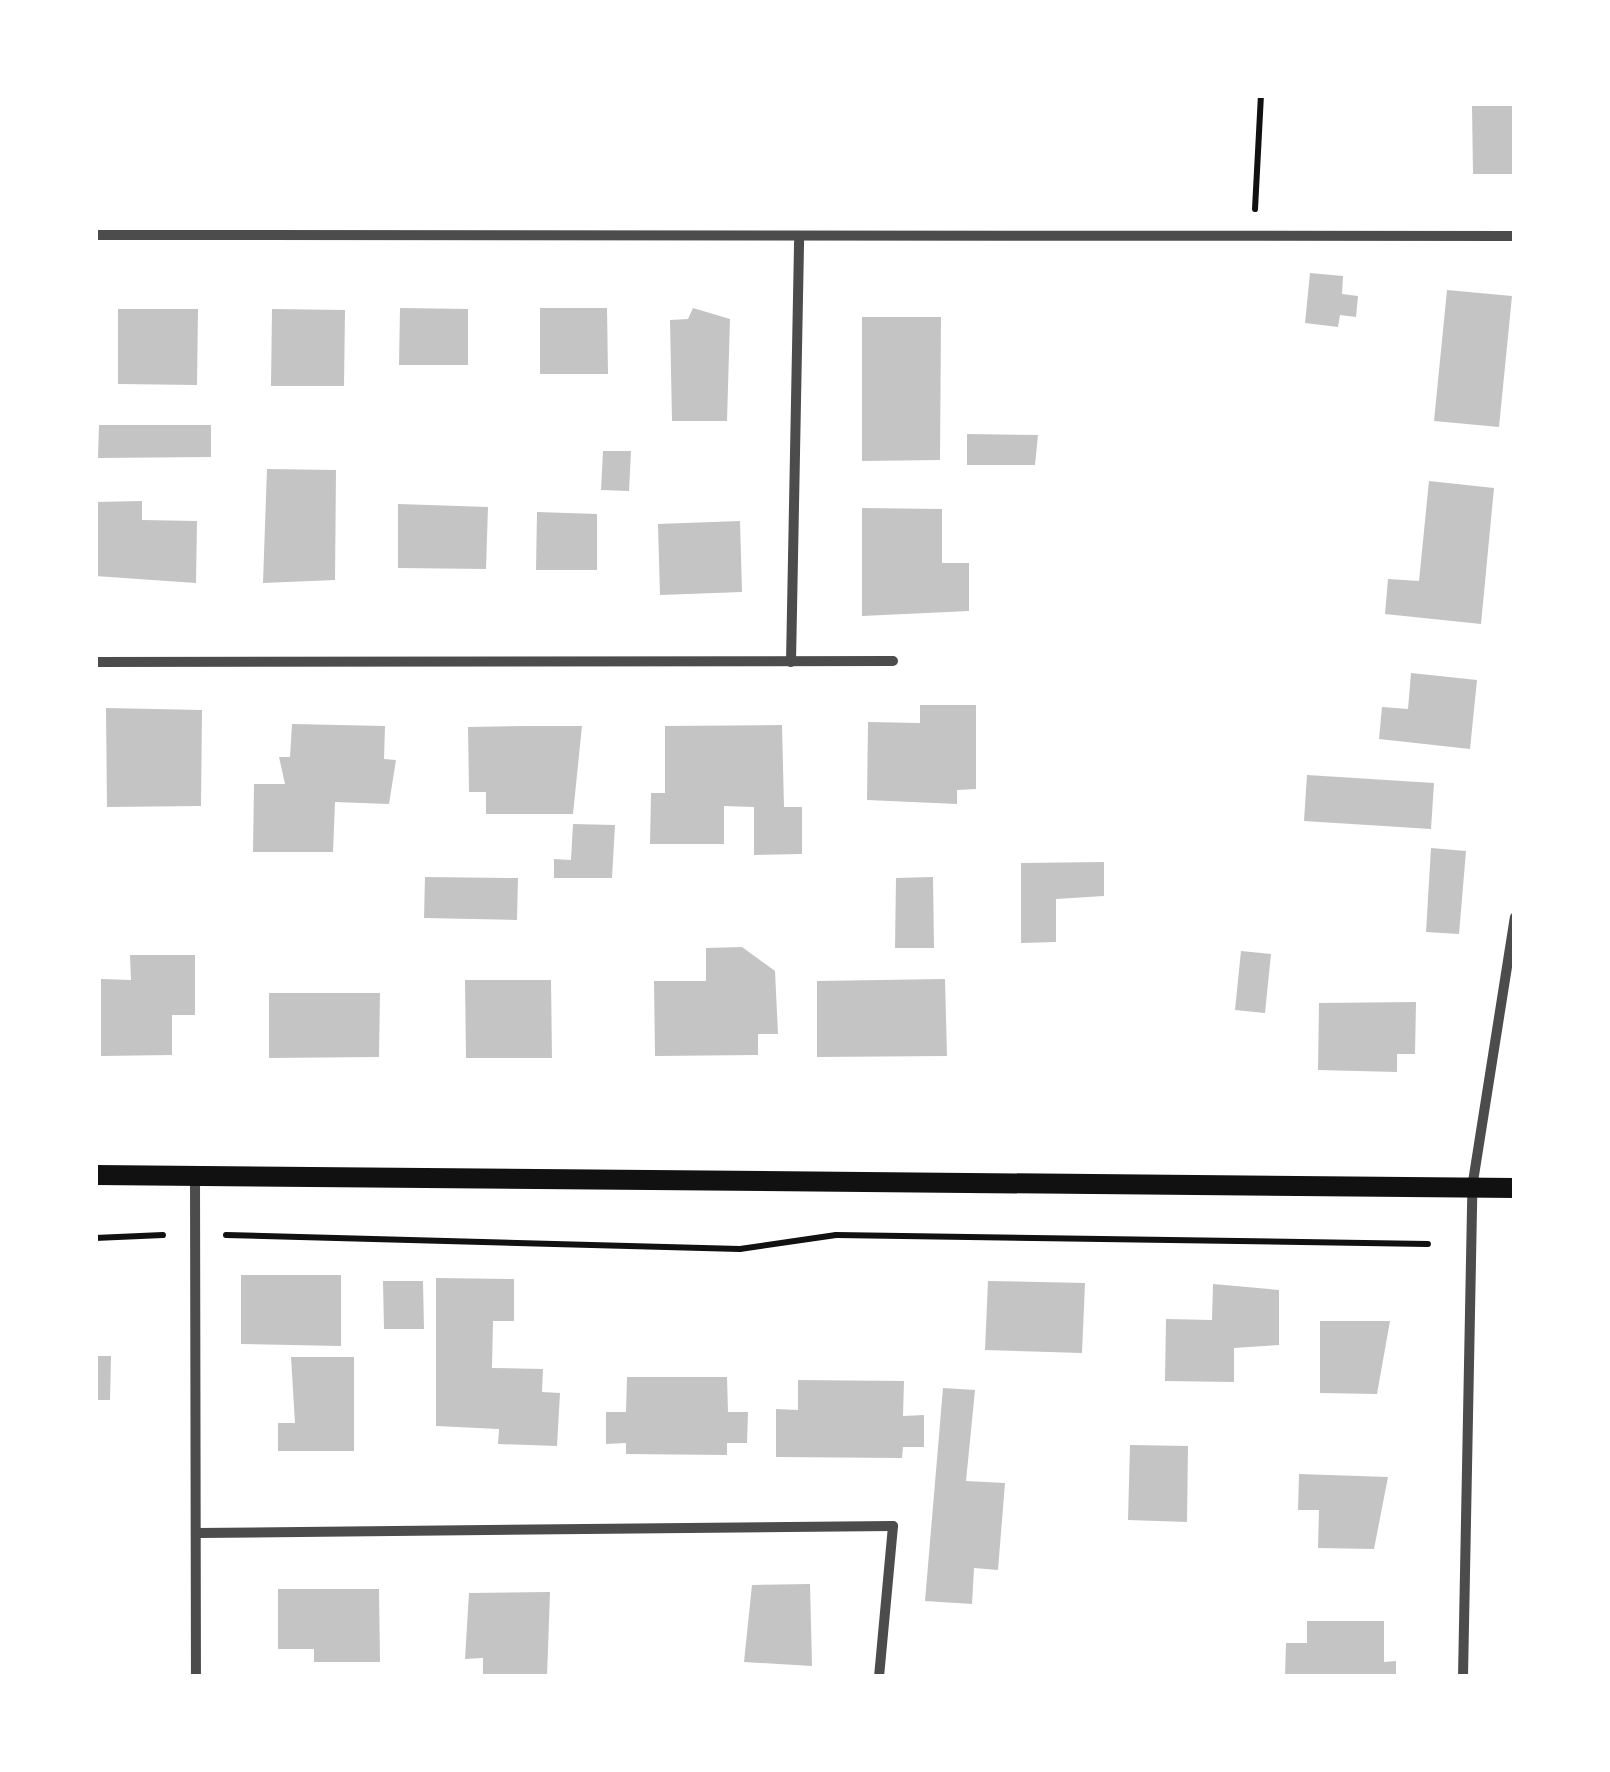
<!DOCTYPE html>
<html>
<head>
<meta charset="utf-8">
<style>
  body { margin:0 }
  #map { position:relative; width:1610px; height:1772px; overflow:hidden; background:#fff; font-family:"Space Grotesk",sans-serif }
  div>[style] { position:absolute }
  .building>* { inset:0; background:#c4c4c4 }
  .path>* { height:6px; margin:-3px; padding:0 3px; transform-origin:3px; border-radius:3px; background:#111 }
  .minor>* { height:10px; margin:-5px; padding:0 5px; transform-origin:5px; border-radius:5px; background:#4c4c4c }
  .secondary>* { height:20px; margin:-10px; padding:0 10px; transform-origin:10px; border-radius:10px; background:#111 }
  span { translate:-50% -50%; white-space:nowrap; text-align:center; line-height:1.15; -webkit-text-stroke:8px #fff; paint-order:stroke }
  .frame { position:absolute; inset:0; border:98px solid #fff; pointer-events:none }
</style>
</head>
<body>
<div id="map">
  <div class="building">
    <div style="clip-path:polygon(1472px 106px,1515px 106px,1515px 174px,1473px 174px)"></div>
    <div style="clip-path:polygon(1310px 273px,1343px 276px,1342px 294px,1358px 296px,1356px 317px,1340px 315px,1338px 327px,1305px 323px)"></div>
    <div style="clip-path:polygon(1447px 290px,1512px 296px,1499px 427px,1434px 421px)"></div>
    <div style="clip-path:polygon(400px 308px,468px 309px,468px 365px,399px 365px)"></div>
    <div style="clip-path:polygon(540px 308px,607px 308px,608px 374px,540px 374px)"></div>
    <div style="clip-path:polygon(693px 308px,730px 319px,727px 421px,672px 421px,670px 320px,688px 319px)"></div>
    <div style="clip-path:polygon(118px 309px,198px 309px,197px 385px,118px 384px)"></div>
    <div style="clip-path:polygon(272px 309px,345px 310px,344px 386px,271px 386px)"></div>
    <div style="clip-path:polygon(862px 317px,941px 317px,940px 460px,862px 461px)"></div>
    <div style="clip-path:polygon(99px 425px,211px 425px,211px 457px,98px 458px)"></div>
    <div style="clip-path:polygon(967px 434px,1038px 435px,1035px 465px,967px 465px)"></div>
    <div style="clip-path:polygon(603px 451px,631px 451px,629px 491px,601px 490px)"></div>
    <div style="clip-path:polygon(267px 469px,336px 470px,335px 580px,263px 583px)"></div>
    <div style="clip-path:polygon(1429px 481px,1494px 488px,1481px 624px,1385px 614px,1388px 579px,1419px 581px)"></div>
    <div style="clip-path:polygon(142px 501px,142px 520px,197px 521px,196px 583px,95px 576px,95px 502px)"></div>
    <div style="clip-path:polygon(398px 504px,488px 507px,486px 569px,398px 568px)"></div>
    <div style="clip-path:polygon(862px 508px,942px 509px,942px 563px,969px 563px,969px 611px,862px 616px)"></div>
    <div style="clip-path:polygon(537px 512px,597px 514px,597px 570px,536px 570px)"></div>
    <div style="clip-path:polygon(740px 521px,742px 592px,660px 595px,658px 524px)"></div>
    <div style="clip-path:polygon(1411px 673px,1477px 680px,1470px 749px,1379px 739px,1382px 707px,1408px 709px)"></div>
    <div style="clip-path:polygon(920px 705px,976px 705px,976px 789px,957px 790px,957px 804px,867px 800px,868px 722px,920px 723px)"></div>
    <div style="clip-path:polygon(106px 708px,202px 710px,201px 806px,107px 807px)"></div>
    <div style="clip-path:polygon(292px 724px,385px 726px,384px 759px,396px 760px,389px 804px,335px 802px,333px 852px,253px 852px,254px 784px,285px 784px,279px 757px,290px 757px)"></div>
    <div style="clip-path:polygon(782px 725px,784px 807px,802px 807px,802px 854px,754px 855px,754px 807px,724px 806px,724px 844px,650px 844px,651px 793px,665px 793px,665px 726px)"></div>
    <div style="clip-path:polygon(526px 726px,582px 726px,573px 814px,486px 814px,486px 792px,469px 792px,468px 727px)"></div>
    <div style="clip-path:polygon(1307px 775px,1434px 783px,1431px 829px,1304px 821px)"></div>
    <div style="clip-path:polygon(573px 824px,615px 825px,612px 878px,554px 878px,554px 859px,571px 860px)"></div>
    <div style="clip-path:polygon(1431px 848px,1466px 851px,1459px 934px,1426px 932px)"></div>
    <div style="clip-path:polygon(1104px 862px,1104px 896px,1056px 899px,1056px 942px,1021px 943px,1021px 863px)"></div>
    <div style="clip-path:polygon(425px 877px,518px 878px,517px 920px,424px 918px)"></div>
    <div style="clip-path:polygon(933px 877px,934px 948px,895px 948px,896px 878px)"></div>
    <div style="clip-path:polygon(742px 947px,775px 971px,778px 1034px,758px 1034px,758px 1055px,655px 1056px,654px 981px,706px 981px,706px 948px)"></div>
    <div style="clip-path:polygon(1241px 951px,1271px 954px,1265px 1013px,1235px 1010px)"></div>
    <div style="clip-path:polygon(130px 955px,195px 955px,195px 1015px,172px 1015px,172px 1055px,101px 1056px,101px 979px,131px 980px)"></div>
    <div style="clip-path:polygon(945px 979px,947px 1056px,817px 1057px,817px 981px)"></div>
    <div style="clip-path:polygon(465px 980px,551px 980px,552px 1058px,466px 1058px)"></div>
    <div style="clip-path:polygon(269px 993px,380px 993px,379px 1057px,269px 1058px)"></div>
    <div style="clip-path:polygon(1416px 1002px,1415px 1054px,1397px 1054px,1397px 1072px,1318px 1070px,1319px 1003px)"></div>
    <div style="clip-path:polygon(241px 1275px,341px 1275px,341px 1346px,241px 1344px)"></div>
    <div style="clip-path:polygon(436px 1278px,514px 1279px,514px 1321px,493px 1321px,492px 1368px,543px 1369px,542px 1392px,560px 1393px,557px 1446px,498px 1444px,499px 1429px,436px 1426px)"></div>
    <div style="clip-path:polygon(383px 1281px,423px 1281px,424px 1329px,384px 1329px)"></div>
    <div style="clip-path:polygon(988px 1281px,1085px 1283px,1082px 1353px,985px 1350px)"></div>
    <div style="clip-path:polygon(1213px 1284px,1279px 1290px,1279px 1345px,1234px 1348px,1234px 1382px,1165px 1381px,1166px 1319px,1212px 1320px)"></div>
    <div style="clip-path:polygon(1320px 1321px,1390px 1321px,1377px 1394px,1320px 1393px)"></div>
    <div style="clip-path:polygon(95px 1356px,111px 1356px,110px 1400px,95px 1400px)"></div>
    <div style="clip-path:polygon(291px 1357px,354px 1357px,354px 1451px,278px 1451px,278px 1423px,295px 1423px)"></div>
    <div style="clip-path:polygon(627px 1377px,727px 1377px,728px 1412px,748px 1412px,747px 1443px,727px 1443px,727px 1455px,626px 1454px,626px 1443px,606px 1444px,606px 1412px,626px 1412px)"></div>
    <div style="clip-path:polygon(798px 1380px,904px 1381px,903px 1416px,924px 1415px,924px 1447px,903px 1447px,902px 1458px,776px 1457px,776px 1409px,798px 1410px)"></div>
    <div style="clip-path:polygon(943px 1388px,975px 1390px,966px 1481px,1005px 1483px,998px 1570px,974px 1568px,972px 1604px,925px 1601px)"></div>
    <div style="clip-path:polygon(1130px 1445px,1188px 1446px,1187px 1522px,1128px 1520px)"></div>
    <div style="clip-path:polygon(1299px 1474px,1388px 1477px,1374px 1549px,1318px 1548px,1319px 1510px,1298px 1510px)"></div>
    <div style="clip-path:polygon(810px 1584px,812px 1666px,744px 1662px,752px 1585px)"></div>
    <div style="clip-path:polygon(278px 1589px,379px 1589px,380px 1662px,314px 1662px,314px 1649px,278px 1649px)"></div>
    <div style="clip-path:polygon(550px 1592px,547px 1677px,483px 1677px,483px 1658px,465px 1659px,469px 1593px)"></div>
    <div style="clip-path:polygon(1307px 1621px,1384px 1621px,1384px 1662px,1396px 1661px,1396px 1677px,1285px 1677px,1286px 1643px,1307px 1643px)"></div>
  </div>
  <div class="path">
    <div style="left:1255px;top:209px;width:114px;rotate:-87deg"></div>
    <div style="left:226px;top:1235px;width:514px;rotate:1.56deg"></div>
    <div style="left:740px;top:1249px;width:97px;rotate:-8.3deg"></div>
    <div style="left:836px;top:1235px;width:592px;rotate:0.87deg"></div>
    <div style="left:95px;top:1238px;width:68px;rotate:-2.5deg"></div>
  </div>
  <div class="minor">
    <div style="left:95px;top:235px;width:1420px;rotate:0.04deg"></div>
    <div style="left:95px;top:662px;width:798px;rotate:-0.07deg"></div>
    <div style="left:791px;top:662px;width:421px;rotate:-88.9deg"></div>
    <div style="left:195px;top:1173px;width:504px;rotate:89.89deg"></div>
    <div style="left:197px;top:1533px;width:696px;rotate:-0.58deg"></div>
    <div style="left:893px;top:1526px;width:152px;rotate:95.3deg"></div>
    <div style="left:1463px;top:1677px;width:489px;rotate:-88.9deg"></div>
    <div style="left:1472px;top:1188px;width:274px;rotate:-81deg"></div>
  </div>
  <div class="secondary">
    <div style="left:95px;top:1175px;width:1420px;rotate:0.52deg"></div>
  </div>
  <div class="frame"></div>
</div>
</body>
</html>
